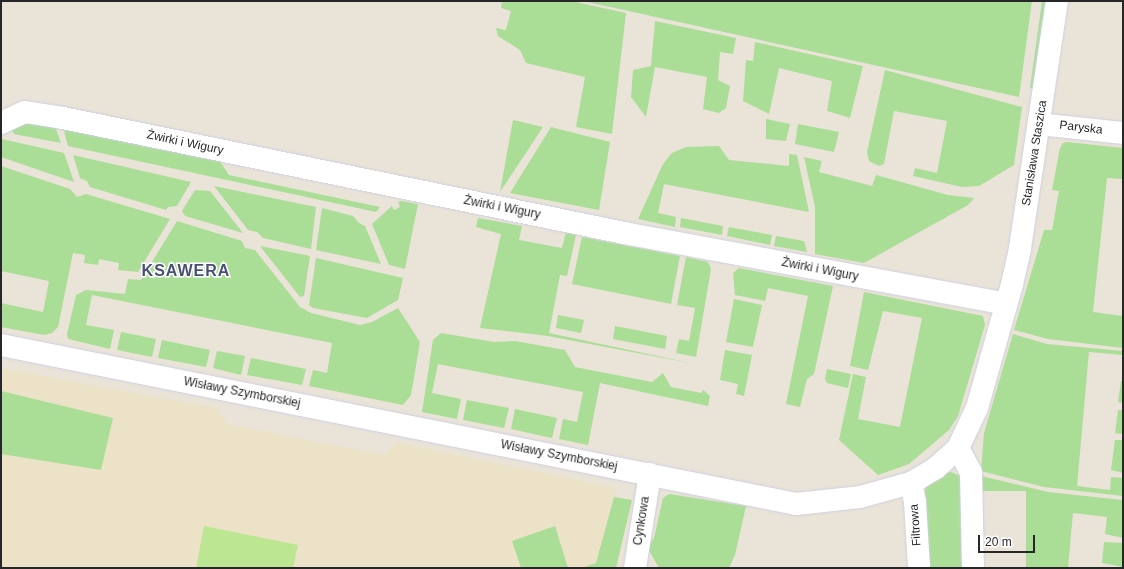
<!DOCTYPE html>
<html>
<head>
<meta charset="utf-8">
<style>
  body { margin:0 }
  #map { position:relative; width:1124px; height:569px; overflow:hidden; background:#e9e3d8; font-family:Arial,sans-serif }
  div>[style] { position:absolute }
  .education>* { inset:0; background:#ebe2c8 }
  .green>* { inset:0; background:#aade96 }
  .pitch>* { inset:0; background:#bde692 }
  .roads { filter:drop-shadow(0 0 1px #ced0e0) drop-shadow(0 0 1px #ced0e0) }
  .minor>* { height:22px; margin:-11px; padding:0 11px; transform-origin:11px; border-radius:11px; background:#fff }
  span { translate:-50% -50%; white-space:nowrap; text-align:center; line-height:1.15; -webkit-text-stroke:3px #fff; paint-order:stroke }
  .street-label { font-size:12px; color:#272727 }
  .district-label { font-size:16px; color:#4a4f75; font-weight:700; letter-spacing:1px }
  .frame { position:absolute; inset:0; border:2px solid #272727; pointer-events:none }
  .scale { position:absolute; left:978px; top:535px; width:57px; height:18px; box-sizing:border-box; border:2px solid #272727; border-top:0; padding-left:5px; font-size:12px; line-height:14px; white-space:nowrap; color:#272727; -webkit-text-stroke:3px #fff; paint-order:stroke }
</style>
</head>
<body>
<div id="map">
  <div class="education">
    <div style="clip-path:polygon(1px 368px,215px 408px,228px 424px,384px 455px,397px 442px,616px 488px,596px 564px,581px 568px,1px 568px)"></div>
  </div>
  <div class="green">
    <div style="clip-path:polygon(502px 1px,571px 1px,626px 13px,612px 134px,576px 127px,585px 77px,526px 63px,520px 50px,498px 36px,496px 28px,506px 30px,511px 11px,501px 8px)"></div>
    <div style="clip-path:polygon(583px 1px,1032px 1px,1019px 97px)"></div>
    <div style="clip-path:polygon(1042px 1px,1047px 1px,1035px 88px,1030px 88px)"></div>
    <div style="clip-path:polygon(655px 21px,736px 38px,733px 54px,720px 52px,718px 80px,730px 86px,726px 108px,719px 113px,703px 109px,707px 77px,655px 67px,646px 117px,631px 97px,633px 70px,651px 66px)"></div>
    <div style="clip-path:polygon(755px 42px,863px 66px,850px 118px,827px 111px,832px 81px,779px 68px,769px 114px,743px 101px,746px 60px,753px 61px)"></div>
    <div style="clip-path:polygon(885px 70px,1022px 107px,1014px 165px,979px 186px,962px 187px,913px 176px,915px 168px,937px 173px,947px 121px,894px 111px,884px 164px,879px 166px,869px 161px,867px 152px)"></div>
    <div style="clip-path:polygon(766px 119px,790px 124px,786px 141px,766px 139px)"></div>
    <div style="clip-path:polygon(513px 120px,543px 127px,500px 192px)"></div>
    <div style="clip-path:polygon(37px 121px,54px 124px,61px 143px,14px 134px,11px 128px)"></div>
    <div style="clip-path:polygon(798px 124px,839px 132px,834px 152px,795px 144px)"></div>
    <div style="clip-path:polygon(63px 127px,219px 160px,229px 175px,380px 207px,376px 212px,68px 146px)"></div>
    <div style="clip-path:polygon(551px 127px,610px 142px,599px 210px,510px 193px)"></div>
    <div style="clip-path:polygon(2px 139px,64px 153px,74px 182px,1px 157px)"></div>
    <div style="clip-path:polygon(1067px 142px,1123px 148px,1123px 179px,1107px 178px,1093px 312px,1123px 316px,1123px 348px,1048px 339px,1014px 330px,1044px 230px,1052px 230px,1059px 191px,1052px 190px,1060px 148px,1063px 143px)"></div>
    <div style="clip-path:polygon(719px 146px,729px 160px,789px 166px,789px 154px,797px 155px,809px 212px,664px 184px,658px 213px,676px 217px,675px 227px,638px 219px,663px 164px,672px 153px,686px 147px)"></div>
    <div style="clip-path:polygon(73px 155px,191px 182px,177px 206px,168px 207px,166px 210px,90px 187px,87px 181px,80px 178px)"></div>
    <div style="clip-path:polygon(804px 157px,822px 161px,819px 172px,872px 186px,876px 175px,948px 195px,974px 198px,968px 205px,864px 263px,815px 254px,815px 207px)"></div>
    <div style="clip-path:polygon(1px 166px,70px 189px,77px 197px,86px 194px,170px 219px,138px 272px,118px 270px,119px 263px,99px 259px,98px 265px,84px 263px,85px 255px,73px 253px,58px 327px,52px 333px,44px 335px,1px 327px,1px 303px,43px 312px,49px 281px,1px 271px)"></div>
    <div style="clip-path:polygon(214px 186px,316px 207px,311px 249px,263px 238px,257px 232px,248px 230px)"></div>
    <div style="clip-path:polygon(195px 190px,210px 191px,243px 233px,185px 216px,182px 211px)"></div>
    <div style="clip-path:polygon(401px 201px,418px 204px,405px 269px,389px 265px,372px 224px,392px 206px,394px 210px,400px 207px,398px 202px)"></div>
    <div style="clip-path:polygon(322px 208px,353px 216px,359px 223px,365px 226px,381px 264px,316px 250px)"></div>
    <div style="clip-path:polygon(478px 218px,522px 226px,519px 240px,562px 248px,566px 232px,576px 235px,567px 276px,560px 275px,549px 333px,695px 364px,548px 336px,480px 328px,501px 234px,476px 227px)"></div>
    <div style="clip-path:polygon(681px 218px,723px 226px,722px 235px,680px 227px)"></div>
    <div style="clip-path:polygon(177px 221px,242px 241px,245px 248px,255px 250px,300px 307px,311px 313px,360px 325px,372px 322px,398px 308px,420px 342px,411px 395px,403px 405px,309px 386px,313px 370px,327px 373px,332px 343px,92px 295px,86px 325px,114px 330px,110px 349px,68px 339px,67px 334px,76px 295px,86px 290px,125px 294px,128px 279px,141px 280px)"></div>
    <div style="clip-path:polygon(729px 227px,772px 235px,770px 245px,727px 236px)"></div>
    <div style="clip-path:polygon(776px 236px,804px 241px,807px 252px,774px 246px)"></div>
    <div style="clip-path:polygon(582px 237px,680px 256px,671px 304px,572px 284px)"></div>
    <div style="clip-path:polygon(260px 246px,310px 256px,304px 296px,300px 297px)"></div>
    <div style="clip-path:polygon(686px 257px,708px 262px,711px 269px,696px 357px,676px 353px,679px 339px,689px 341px,695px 308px,677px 305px)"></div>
    <div style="clip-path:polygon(316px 258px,403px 278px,398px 300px,367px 318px,313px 308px,309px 305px)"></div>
    <div style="clip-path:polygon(739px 268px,833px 286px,814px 374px,807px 379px,800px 407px,786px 404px,808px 296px,768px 288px,765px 301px,735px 295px,733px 273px)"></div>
    <div style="clip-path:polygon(864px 292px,983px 316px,985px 325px,958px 416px,949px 430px,909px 464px,878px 475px,839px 440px,853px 374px,866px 377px,858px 419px,900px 427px,922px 318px,883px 311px,868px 370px,850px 366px)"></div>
    <div style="clip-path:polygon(734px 299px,762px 305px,753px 347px,726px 342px)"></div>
    <div style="clip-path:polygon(558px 315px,584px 320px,581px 333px,556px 328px)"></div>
    <div style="clip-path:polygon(615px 326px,667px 336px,665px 349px,613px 339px)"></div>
    <div style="clip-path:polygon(121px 332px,156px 339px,152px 357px,117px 350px)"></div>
    <div style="clip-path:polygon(441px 333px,494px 342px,515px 341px,565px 350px,575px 367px,652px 382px,663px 373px,671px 387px,701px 393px,703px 390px,710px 396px,708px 406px,600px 383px,588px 445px,559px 439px,563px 419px,577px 422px,583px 392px,438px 364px,432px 393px,461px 399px,457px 419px,422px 412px,433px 340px)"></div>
    <div style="clip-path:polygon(1013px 334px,1047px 344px,1123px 351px,1123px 373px,1123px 355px,1089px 352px,1077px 486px,1110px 490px,1111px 477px,1123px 478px,1123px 496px,1044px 487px,981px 471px,984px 433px)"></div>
    <div style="clip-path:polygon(162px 340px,210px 350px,206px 367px,158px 358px)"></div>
    <div style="clip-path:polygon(725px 350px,752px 355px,744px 396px,736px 394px,738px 384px,720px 380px)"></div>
    <div style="clip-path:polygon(217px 351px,245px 356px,241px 375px,213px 368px)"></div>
    <div style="clip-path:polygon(251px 358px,306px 369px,302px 385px,247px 375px)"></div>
    <div style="clip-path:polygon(827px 369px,851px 374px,848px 388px,827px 383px,825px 379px)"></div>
    <div style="clip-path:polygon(1121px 381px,1123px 381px,1123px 403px,1118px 402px)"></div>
    <div style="clip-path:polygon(1px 391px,113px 418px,101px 470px,1px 454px)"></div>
    <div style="clip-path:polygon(467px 400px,509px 408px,504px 428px,463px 420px)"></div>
    <div style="clip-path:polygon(515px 409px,557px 418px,552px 438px,511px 429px)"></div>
    <div style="clip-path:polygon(1118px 410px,1123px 410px,1123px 434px,1115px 433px)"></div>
    <div style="clip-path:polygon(1115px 440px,1123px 440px,1123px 473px,1111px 470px)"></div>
    <div style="clip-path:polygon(951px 472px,962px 477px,967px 568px,926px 568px,922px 501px,927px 485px,940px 474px)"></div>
    <div style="clip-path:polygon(981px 476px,1048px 492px,1123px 500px,1123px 538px,1105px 534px,1107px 517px,1073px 513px,1068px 568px,1026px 568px,1026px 491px,982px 491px)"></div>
    <div style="clip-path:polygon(669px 494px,746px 506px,735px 555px,729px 568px,659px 568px,647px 547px,654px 538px,663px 498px)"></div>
    <div style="clip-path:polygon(614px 497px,632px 500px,616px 568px,581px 568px,596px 563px)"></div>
    <div style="clip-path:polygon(555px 526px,568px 568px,521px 568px,512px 541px)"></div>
    <div style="clip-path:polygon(1104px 542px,1123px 543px,1123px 567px,1102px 563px)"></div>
  </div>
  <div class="pitch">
    <div style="clip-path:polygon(204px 526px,298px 545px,293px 568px,196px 568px)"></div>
  </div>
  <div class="roads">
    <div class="minor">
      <div style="left:1px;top:123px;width:26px;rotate:-25deg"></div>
      <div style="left:25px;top:112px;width:38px;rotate:9deg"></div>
      <div style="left:63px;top:118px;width:573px;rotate:11.58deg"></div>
      <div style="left:624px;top:233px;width:389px;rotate:10.5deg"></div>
      <div style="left:1039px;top:124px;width:84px;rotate:6.1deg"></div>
      <div style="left:1px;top:345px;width:811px;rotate:11.31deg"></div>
      <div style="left:796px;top:504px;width:64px;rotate:-6.2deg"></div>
      <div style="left:860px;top:497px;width:53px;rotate:-15.4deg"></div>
      <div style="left:911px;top:483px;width:29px;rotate:-31deg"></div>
      <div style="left:936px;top:468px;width:30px;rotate:-42deg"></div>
      <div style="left:958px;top:448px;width:44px;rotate:-64.6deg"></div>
      <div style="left:977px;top:408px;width:129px;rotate:-74.2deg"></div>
      <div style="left:1012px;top:284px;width:37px;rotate:-77deg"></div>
      <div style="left:1020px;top:248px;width:250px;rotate:-81.5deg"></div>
      <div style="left:958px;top:448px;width:27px;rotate:62deg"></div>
      <div style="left:971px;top:472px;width:96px;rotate:88.8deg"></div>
      <div style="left:911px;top:483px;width:19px;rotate:78deg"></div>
      <div style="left:915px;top:502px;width:66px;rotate:86.5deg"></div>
      <div style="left:635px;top:568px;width:95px;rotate:-80.9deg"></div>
    </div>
  </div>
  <div class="street-label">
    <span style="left:1081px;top:128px;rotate:7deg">Paryska</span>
    <span style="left:185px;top:143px;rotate:12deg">Żwirki i Wigury</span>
    <span style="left:1035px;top:153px;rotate:-81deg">Stanisława Staszica</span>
    <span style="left:502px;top:208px;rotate:11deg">Żwirki i Wigury</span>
    <span style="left:820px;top:270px;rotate:11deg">Żwirki i Wigury</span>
    <span style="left:242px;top:393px;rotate:11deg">Wisławy Szymborskiej</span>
    <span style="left:559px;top:456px;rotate:11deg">Wisławy Szymborskiej</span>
    <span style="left:642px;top:521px;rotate:-81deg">Cynkowa</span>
    <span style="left:916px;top:525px;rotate:-94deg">Filtrowa</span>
  </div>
  <div class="district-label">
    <span style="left:186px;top:271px">KSAWERA</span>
  </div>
  <div class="frame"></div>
  <div class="scale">20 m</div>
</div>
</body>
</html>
